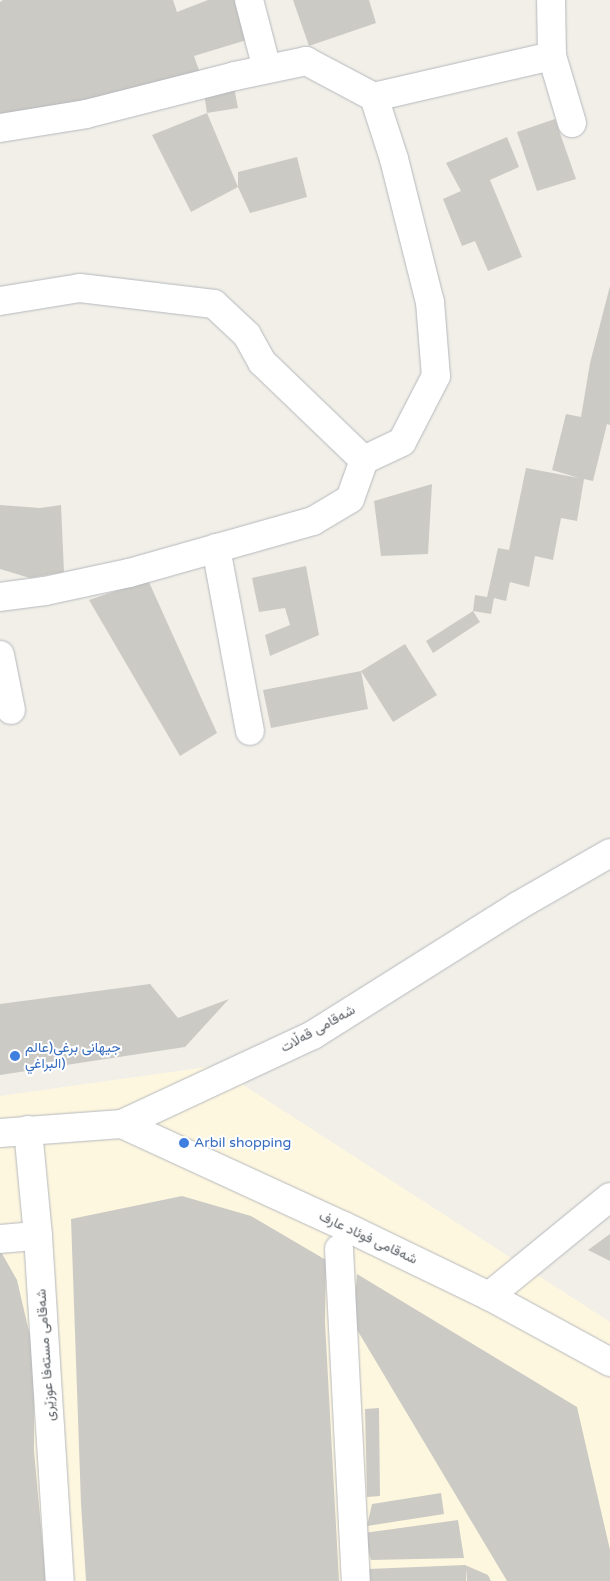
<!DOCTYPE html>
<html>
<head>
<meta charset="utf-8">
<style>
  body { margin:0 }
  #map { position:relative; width:610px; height:1581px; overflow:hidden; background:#f1efe8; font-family:"Varela Round",Vazirmatn,sans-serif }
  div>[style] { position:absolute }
  .commercial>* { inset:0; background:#fef7e0 }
  .building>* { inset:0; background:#cccac5 }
  .roads { filter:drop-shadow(0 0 1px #b5b8bc) drop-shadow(0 0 1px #b5b8bc) }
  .minor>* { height:28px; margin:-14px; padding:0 14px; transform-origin:14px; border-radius:14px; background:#fff }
  .secondary>* { height:28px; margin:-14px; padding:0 14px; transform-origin:14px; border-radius:14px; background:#fff }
  .dots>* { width:14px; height:14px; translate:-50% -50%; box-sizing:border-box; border:2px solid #fff; border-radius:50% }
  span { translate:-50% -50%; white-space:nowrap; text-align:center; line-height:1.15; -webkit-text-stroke:4px #fff; paint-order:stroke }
  .street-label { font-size:14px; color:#5f6368 }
  .shop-label { font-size:14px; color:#366cbe }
  .left { translate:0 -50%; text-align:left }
</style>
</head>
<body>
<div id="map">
  <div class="commercial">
    <div style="clip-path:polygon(214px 1066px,610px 1322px,610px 1581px,0 1581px,0 1096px)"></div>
  </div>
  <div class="building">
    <div style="clip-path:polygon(3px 0,173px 0,177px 12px,208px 0,242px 0,250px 39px,194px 56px,201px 76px,0 123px,0 2px)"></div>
    <div style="clip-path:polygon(293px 0,369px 0,376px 23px,309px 46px)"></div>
    <div style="clip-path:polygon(233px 82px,238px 108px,207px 113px,203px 86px)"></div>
    <div style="clip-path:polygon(207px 113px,238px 187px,238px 172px,297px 157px,307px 197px,250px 213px,238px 187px,191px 212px,152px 135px)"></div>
    <div style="clip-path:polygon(555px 119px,576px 179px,537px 191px,517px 132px)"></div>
    <div style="clip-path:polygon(507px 137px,519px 167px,490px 180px,522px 257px,488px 271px,475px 241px,462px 246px,443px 199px,461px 191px,446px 163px)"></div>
    <div style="clip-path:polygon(610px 286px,610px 425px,607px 424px,593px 481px,584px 479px,577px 521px,561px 518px,553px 560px,535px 556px,529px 587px,510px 582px,506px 601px,494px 598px,491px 614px,473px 611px,480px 622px,433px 653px,426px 641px,473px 611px,475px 595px,487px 597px,498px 548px,509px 550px,526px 468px,579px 478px,552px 470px,566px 414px,581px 417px,590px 363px)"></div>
    <div style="clip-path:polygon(432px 484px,428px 554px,381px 556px,374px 501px)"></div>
    <div style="clip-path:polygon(0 505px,40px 508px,61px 505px,64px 572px,30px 578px,0 569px)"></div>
    <div style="clip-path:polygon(306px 566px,319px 635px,270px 656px,265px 635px,290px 625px,285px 608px,259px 612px,252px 578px)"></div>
    <div style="clip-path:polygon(148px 580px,217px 733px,180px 756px,89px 600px)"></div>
    <div style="clip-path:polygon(405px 644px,437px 695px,393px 722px,361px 671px)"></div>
    <div style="clip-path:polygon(361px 671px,368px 709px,271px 728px,263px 690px)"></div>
    <div style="clip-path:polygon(150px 984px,178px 1018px,229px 999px,185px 1047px,0 1075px,0 1004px)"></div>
    <div style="clip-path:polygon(182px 1196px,251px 1216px,326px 1260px,325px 1322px,339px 1581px,86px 1581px,81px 1504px,71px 1219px)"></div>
    <div style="clip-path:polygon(610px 1234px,610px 1261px,588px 1250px)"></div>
    <div style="clip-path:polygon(0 1250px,17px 1280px,34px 1353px,34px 1451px,46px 1581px,0 1581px)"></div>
    <div style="clip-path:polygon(357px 1274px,577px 1407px,610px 1550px,610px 1581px,507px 1581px,353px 1323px)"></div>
    <div style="clip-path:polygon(379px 1408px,380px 1496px,367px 1497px,365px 1409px)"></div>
    <div style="clip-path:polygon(441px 1493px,444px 1514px,367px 1526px,372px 1504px)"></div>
    <div style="clip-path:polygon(458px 1520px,464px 1558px,371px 1560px,364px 1533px)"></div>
    <div style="clip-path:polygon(465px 1565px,488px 1575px,491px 1581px,467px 1581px,466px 1569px,466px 1581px,369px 1581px,368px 1569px)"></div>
  </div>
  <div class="roads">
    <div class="minor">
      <div style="left:249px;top:0;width:71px;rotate:75.4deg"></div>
      <div style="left:552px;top:56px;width:70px;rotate:73.4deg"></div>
      <div style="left:374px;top:97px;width:183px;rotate:-13deg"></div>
      <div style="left:552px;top:56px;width:56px;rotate:-91deg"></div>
      <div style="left:0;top:128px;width:87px;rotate:-9.2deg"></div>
      <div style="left:86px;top:114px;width:154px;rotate:-14.3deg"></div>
      <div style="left:235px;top:76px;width:73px;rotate:-11.9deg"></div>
      <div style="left:306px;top:61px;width:77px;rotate:27.9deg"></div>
      <div style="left:374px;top:97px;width:65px;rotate:72.1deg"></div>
      <div style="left:394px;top:159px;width:147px;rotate:75.9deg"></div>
      <div style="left:430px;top:302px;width:74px;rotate:85.4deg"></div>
      <div style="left:436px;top:376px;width:74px;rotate:117.3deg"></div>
      <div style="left:402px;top:442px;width:42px;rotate:154.7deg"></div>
      <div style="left:364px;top:460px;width:41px;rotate:109.7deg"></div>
      <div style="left:350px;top:499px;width:43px;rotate:149.3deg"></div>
      <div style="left:313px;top:521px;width:191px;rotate:164.2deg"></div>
      <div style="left:129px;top:573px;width:86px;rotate:167.9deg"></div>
      <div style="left:45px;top:591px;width:45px;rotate:172.4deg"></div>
      <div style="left:0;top:301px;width:81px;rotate:-9.2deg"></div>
      <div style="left:80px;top:288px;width:135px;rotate:6.8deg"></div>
      <div style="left:214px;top:304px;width:45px;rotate:43.2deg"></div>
      <div style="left:247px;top:335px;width:31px;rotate:61deg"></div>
      <div style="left:262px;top:362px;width:141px;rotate:43.9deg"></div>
      <div style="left:216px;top:548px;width:186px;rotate:79.5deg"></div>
      <div style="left:0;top:655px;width:56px;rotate:78.7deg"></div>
      <div style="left:0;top:1239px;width:38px;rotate:-5deg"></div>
      <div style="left:339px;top:1249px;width:332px;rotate:87.1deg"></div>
      <div style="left:489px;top:1296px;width:156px;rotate:-39.3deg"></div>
    </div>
    <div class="secondary">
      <div style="left:122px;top:1124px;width:244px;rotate:24.7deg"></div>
      <div style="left:344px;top:1226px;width:161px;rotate:25.8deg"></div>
      <div style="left:489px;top:1296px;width:138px;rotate:28.6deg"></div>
      <div style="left:28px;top:1130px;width:106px;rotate:84.6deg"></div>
      <div style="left:38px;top:1236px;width:346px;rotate:86.4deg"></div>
      <div style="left:0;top:1133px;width:122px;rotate:-4.2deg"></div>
      <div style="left:122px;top:1124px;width:211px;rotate:-25deg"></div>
      <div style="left:313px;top:1035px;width:242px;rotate:-32.2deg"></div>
      <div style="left:518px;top:906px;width:106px;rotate:-29.9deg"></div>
    </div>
  </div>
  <div class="dots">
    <div style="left:15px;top:1056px;background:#3f7fe0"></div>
    <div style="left:184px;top:1143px;background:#3f7fe0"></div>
  </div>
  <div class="street-label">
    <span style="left:318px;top:1029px;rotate:-29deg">شەقامی قەڵات</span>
    <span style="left:368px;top:1238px;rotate:25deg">شەقامی فوئاد عارف</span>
    <span style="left:46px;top:1355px;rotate:-94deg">شەقامی مستەفا عوزێری</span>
  </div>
  <div class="shop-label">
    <span class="left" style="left:25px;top:1056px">جیهانی برغی(عالم<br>البراغي)</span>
    <span class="left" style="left:194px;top:1143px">Arbil shopping</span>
  </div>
</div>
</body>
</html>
